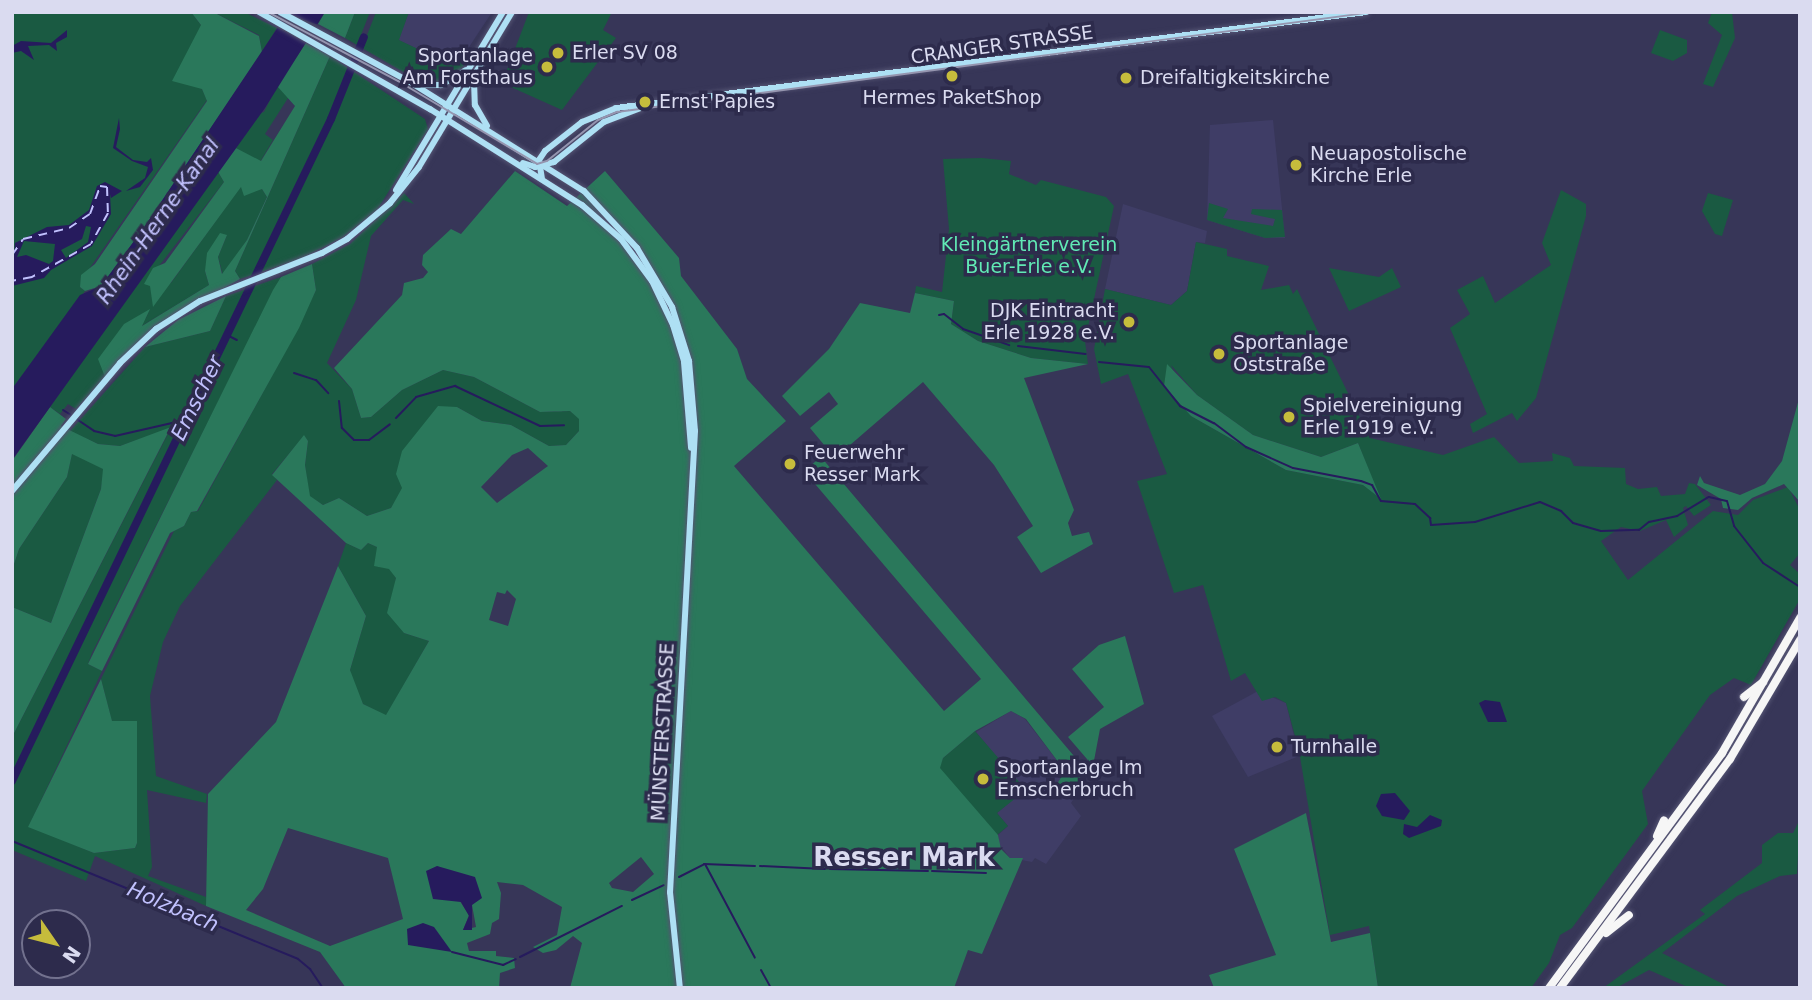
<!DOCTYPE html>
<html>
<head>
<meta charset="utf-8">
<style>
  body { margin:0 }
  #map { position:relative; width:1812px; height:1000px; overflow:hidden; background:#373658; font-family:"DejaVu Sans",sans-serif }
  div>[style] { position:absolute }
  .built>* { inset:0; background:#3f3d66 }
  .green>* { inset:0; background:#1a5a42 }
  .forest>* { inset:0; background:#2a785b }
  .water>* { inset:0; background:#261b5d }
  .pier>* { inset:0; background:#373658 }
  .stream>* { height:2px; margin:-1px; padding:0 1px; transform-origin:1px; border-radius:1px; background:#261b5d }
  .river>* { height:8px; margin:-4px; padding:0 4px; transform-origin:4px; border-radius:4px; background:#261b5d }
  .ferry>* { height:2px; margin-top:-1px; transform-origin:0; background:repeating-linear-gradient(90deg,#c1c1fe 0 9px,transparent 0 16px) }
  .roads { filter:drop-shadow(0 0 2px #545473) drop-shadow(0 0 2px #545473) }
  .major>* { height:6px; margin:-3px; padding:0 3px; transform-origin:3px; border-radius:3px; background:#aee0f4 }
  .highway>* { height:8px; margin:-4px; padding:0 4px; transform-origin:4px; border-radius:4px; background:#f6f6f6 }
  .tram>* { height:2px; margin:-1px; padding:0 1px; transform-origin:1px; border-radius:1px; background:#9595af }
  .dots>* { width:19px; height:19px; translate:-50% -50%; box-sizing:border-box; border:4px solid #2d2b4c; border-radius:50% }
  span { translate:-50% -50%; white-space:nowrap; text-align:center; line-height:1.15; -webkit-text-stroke:7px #2d2b4c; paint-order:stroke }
  .street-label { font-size:19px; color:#dadbf0 }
  .poi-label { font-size:19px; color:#dadbf0 }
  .left { translate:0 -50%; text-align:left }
  .right { translate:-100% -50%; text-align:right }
  .park-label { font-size:19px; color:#61eab5 }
  .water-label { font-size:21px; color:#c1c1fe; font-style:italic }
  .district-label { font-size:26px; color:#dadbf0; font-weight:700 }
  .frame { position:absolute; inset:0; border:14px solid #dadbf0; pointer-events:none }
  .north { position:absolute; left:21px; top:909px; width:70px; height:70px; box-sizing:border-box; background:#2d2b4c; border:2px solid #72718e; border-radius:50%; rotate:125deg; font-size:19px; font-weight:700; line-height:28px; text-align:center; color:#dadbf0 }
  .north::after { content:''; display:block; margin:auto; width:24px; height:32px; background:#c6bc3c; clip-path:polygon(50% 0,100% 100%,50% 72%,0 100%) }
</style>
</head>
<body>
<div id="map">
  <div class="built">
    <div style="clip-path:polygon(409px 12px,492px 12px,462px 58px,441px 60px,398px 40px)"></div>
    <div style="clip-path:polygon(1273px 120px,1285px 238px,1265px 238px,1207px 220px,1210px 125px)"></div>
    <div style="clip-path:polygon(1123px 204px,1207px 231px,1205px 243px,1196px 242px,1187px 291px,1171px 305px,1105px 289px)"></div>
    <div style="clip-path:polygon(1258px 691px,1286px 703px,1299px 756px,1248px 777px,1212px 716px)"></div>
    <div style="clip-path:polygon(1011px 711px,1025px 719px,1065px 771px,1058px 784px,1082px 786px,1071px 803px,1081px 816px,1046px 864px,1035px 858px,1032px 862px,1010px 858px,999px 844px,998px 835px,1008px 826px,997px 813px,1024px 790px,976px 732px)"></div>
  </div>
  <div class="green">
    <div style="clip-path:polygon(12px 12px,191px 12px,201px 25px,202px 89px,207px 100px,87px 272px,80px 287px,85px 291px,12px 389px)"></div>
    <div style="clip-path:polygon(213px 12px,244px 12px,277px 28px,262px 52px,259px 35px)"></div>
    <div style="clip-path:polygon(355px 12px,370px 12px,357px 45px,345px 38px)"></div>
    <div style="clip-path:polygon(376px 12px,409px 12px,399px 40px,441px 60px,462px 58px,467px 63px,447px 81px,424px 84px,362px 48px)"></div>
    <div style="clip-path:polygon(529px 12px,612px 12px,603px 30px,616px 38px,562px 110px,502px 83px)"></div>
    <div style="clip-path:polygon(1712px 12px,1732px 12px,1735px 38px,1713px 87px,1703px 84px,1722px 35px,1708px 23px)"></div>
    <div style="clip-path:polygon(1660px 30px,1687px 40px,1687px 53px,1673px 61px,1651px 53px)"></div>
    <div style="clip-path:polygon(330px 56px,425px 119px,428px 129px,377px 210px,343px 237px,300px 259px,240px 279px,235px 271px)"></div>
    <div style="clip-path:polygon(277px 86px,290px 95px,265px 134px,273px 140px,260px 162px,234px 147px,258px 114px,264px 112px)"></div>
    <div style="clip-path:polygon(982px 158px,1011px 161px,1009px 174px,1036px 185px,1041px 180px,1106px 197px,1114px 206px,1085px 341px,1088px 364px,1031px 358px,978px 341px,951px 324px,954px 301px,915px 293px,916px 286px,942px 292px,949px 229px,943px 159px)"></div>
    <div style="clip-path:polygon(217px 170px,224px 182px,145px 284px,171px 283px,241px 186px,262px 189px,267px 197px,247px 240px,223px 275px,218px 257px,227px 235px,205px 271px,209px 285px,140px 327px,150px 311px,105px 377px,76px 409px,68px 404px,60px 414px,50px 407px)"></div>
    <div style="clip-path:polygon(1561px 190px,1586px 204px,1586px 216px,1536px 398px,1517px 421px,1512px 413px,1473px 433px,1470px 424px,1487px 414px,1450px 328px,1470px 314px,1457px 290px,1483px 276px,1495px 303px,1551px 265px,1542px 243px)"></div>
    <div style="clip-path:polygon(404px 193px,414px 204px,403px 200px,371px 236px,356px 300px,327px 363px,352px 389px,361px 418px,371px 417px,402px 390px,443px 370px,474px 377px,540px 412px,570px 411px,580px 419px,579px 431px,566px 445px,549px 446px,511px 425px,482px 421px,457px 407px,391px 508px,367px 516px,339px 498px,323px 505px,309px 496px,305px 465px,308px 441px,304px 436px,272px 474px,277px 480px,180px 606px,163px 642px,150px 696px,156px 776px,207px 794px,206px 803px,147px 790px,152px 867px,148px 876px,206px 897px,206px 906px,95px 856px,86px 881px,12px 850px,12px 737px,171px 428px,120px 446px,98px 444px,70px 431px,145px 347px,210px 331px,226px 296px,281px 277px,92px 653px,88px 664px,102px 671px,29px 826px,94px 853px,135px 848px,137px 843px,137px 721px,112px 722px,101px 679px,174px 531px,184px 526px,191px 512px,198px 511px,291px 341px,316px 290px,312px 264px,350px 244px)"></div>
    <div style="clip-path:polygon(1708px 193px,1733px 200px,1722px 236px,1715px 234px,1702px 211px)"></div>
    <div style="clip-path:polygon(1209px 203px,1228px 209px,1223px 218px,1273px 226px,1275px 219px,1251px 214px,1252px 209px,1282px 210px,1285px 237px,1265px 238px,1207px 220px)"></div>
    <div style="clip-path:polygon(evenodd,1196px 242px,1227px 249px,1227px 256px,1269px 266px,1261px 290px,1289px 285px,1293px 294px,1297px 289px,1370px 438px,1443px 455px,1494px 437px,1519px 463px,1553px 461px,1552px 453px,1570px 458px,1574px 466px,1625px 468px,1626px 484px,1638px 489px,1657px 487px,1661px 496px,1685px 494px,1689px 483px,1695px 484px,1711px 505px,1694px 516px,1686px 506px,1683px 508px,1688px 525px,1674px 537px,1666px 520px,1640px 531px,1621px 527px,1601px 541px,1628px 580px,1713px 511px,1738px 515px,1753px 500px,1788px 487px,1800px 510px,1800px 553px,1790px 565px,1800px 574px,1800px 599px,1751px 685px,1734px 678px,1710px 695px,1642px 791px,1648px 824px,1572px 928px,1560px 935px,1549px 963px,1531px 988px,1378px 988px,1369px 926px,1330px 935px,1299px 751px,1286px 703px,1275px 697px,1262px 701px,1245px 673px,1231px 681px,1203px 585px,1174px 593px,1137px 481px,1167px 474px,1128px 374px,1101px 384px,1094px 349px,1105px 289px,1171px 305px,1187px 291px,1196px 242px,1171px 365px,1197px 395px,1253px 435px,1321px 457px,1358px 443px,1379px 497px,1363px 485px,1286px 470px,1191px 416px,1171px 365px)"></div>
    <div style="clip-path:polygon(1329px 268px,1379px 277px,1392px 268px,1401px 287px,1349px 311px)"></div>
    <div style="clip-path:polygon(72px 453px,104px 469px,101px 489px,51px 623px,12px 607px,12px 570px,19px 549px,67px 477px)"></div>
    <div style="clip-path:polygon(346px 543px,361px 550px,368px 543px,377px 547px,396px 578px,394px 599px,404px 633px,429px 641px,386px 716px,363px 704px,352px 682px,350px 670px,366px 616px,338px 566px)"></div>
    <div style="clip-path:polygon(975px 731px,1026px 790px,997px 813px,1008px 826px,997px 835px,939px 768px,943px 758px)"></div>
    <div style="clip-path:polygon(1800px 819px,1797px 874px,1780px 876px,1737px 896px,1662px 953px,1731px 988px,1690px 988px,1649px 970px,1616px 988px,1603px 988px,1705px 914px,1700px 910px,1762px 863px,1762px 845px,1778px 833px,1793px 833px)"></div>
  </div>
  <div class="forest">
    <div style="clip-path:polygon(191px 12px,213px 12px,259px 36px,262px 52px,143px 229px,101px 286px,85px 291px,80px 287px,81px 275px,95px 264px,207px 101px,202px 89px,172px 81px,201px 25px)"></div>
    <div style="clip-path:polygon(325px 12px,355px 12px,345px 38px,318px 24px)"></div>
    <div style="clip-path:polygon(306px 43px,330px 56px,235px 271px,240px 279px,152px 328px,105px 377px,98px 359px,124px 324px,150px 309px,142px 326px,209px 285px,205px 271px,207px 253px,220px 233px,227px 235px,218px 257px,222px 274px,247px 240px,267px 197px,262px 189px,244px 196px,241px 187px,153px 307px,150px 286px,144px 284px,153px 268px,165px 263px,224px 182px,217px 170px,234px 147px,261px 161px,295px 106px,277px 86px)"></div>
    <div style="clip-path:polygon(evenodd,515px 171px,567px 206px,605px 171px,679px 258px,681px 276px,737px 349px,747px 379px,786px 421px,734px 466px,944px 711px,981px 679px,804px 471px,821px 457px,1085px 769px,1078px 775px,1085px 783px,1082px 786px,1057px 784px,1065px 771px,1026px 719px,1011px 711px,975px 731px,943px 758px,940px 768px,998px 835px,1001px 849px,1010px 858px,1023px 858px,982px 954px,968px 950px,954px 988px,570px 988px,582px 943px,573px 936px,556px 950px,543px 953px,533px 947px,557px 935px,562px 907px,523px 885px,497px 882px,501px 893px,499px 919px,492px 923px,490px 934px,467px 943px,469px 951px,496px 951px,496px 956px,514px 958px,515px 968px,500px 973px,499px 988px,346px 988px,320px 952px,206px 906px,208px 794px,276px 722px,338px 566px,366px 616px,350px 670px,363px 704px,386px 715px,429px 641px,404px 633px,387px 613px,396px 578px,389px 569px,374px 566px,377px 547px,368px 543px,361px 550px,346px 543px,272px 475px,304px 435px,308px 441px,305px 465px,310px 496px,323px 505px,339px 498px,367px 516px,391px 508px,402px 488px,396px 474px,402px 451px,438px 406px,457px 407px,482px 421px,511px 425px,549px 446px,566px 445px,579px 431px,579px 419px,570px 411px,540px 412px,474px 377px,443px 370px,402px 390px,371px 417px,361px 418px,352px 389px,334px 368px,402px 295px,404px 283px,423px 278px,428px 272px,422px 265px,423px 255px,451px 229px,461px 234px,515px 171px,528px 448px,548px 466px,497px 503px,481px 487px,512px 455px,528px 448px,515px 171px,507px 590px,516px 599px,508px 626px,489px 620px,497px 592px,505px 594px,507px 590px,515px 171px,288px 828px,388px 858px,403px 919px,330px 946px,246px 910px,263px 889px,288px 828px,515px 171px,641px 857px,654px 874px,633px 892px,612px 888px,609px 883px,641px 857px,515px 171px,437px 866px,447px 872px,472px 905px,476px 927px,463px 930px,469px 915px,437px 866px)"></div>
    <div style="clip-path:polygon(312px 264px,316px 290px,299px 328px,197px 511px,191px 512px,184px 526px,170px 533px,102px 671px,88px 664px,273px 290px,281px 277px)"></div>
    <div style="clip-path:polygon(915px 293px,954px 301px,951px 324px,978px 341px,1031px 358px,1088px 364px,1024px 378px,1074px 510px,1068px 523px,1072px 536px,1089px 532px,1093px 544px,1041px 573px,1017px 537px,1033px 526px,994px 465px,923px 382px,835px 458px,810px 428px,838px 404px,829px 392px,800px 416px,782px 396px,829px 349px,860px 303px,910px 313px)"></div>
    <div style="clip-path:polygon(226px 296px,210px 331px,145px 347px,178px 320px)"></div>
    <div style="clip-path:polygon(1167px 364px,1197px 395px,1253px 435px,1321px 457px,1358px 443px,1381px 499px,1363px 485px,1286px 470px,1191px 416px,1164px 386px)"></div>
    <div style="clip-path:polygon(1800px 395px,1800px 502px,1784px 484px,1752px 498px,1738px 510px,1723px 508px,1721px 499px,1697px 485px,1700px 476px,1704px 483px,1740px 495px,1765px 484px,1782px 461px)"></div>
    <div style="clip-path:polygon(50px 407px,66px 419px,61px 426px,98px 444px,120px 446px,171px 427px,12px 737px,12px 607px,51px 623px,101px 489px,103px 469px,72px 454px,67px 477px,19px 549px,12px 570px,12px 461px)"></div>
    <div style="clip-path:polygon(1125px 636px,1144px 704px,1100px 729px,1093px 766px,1068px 737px,1104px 707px,1072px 669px,1099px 645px)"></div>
    <div style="clip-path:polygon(101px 679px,112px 721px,137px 721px,137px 843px,135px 848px,94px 853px,28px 827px)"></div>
    <div style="clip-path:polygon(1306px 813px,1331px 942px,1370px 933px,1378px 988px,1214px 988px,1209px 975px,1276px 955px,1234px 849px)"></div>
  </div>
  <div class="water">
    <div style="clip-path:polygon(288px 12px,325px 12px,265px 108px,12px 460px,12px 389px,80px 295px,101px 286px,143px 229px)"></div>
    <div style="clip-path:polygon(67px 30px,67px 37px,56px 43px,57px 51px,49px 45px,28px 46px,34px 60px,21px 51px,12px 53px,12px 46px,21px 41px,51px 43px)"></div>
    <div style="clip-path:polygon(119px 118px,120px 129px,116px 147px,133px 160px,147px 162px,151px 158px,153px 170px,140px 187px,126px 191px,145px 178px,148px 167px,132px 161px,113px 148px)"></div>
    <div style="clip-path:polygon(evenodd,105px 182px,122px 191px,111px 198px,110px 194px,111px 214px,92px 246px,51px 270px,44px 278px,12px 286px,15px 243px,47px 227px,69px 225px,89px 210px,97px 186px,105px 182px,86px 226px,91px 227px,88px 242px,66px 258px,61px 250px,82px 239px,86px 226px,105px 182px,24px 241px,55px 244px,53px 261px,49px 264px,26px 255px,17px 257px,24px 241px)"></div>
    <div style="clip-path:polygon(1485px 700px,1500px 702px,1507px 722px,1488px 722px,1479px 703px)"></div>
    <div style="clip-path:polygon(1395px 793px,1410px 811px,1404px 820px,1382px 816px,1376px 806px,1381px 794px)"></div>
    <div style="clip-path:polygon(1430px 815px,1442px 820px,1441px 826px,1409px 838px,1403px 834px,1404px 824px,1417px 827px)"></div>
    <div style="clip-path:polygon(437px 866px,475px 877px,482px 898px,472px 905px,472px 930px,463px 930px,469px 916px,461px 902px,433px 899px,426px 871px)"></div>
    <div style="clip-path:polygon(423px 923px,434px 927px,452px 952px,408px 945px,407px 929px)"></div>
  </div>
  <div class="pier">
    <div style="clip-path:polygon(283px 12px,321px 26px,309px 44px,274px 26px)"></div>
  </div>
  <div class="stream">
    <div style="left:939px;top:315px;width:5px;rotate:-11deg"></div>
    <div style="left:944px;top:314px;width:24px;rotate:38deg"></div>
    <div style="left:963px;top:329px;width:49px;rotate:19.2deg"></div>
    <div style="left:227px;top:335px;width:11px;rotate:27deg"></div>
    <div style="left:1018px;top:346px;width:68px;rotate:6.7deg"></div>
    <div style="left:1099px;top:362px;width:50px;rotate:5.7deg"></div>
    <div style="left:1149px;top:367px;width:50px;rotate:51.5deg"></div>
    <div style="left:1180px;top:406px;width:38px;rotate:27deg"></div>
    <div style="left:1214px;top:423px;width:40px;rotate:37deg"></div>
    <div style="left:1246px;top:447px;width:51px;rotate:24.1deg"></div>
    <div style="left:1293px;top:468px;width:69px;rotate:10.8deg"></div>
    <div style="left:1361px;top:481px;width:12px;rotate:20deg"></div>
    <div style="left:1372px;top:485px;width:18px;rotate:61deg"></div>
    <div style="left:1381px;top:501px;width:34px;rotate:5deg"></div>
    <div style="left:1415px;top:504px;width:21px;rotate:43deg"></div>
    <div style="left:1430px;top:518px;width:7px;rotate:82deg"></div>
    <div style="left:1431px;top:525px;width:44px;rotate:-3.9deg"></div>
    <div style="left:1475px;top:522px;width:68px;rotate:-17.1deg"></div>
    <div style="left:1540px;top:502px;width:23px;rotate:23deg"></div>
    <div style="left:1561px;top:511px;width:17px;rotate:45deg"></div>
    <div style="left:1573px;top:523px;width:29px;rotate:16deg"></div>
    <div style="left:1601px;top:531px;width:38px;rotate:-2deg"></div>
    <div style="left:1639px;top:530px;width:13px;rotate:-39deg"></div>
    <div style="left:1649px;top:522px;width:29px;rotate:-12deg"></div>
    <div style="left:1677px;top:516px;width:37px;rotate:-31deg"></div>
    <div style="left:1709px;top:497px;width:18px;rotate:13deg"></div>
    <div style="left:1727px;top:501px;width:26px;rotate:74deg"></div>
    <div style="left:1734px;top:526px;width:47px;rotate:51.9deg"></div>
    <div style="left:1763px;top:563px;width:44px;rotate:33deg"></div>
    <div style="left:294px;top:373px;width:23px;rotate:18deg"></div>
    <div style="left:316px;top:380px;width:18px;rotate:47deg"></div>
    <div style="left:339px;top:401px;width:27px;rotate:84deg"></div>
    <div style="left:342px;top:428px;width:17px;rotate:45deg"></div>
    <div style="left:354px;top:440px;width:15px"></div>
    <div style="left:369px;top:440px;width:26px;rotate:-37deg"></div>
    <div style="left:63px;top:410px;width:9px;rotate:32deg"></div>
    <div style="left:75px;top:418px;width:23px;rotate:34deg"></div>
    <div style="left:94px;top:431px;width:22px;rotate:13deg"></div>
    <div style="left:115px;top:436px;width:72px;rotate:-12.9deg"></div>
    <div style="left:396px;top:418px;width:29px;rotate:-46deg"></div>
    <div style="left:416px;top:397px;width:41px;rotate:-15.8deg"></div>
    <div style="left:455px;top:386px;width:94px;rotate:25.2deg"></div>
    <div style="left:540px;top:426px;width:24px;rotate:-2deg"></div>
    <div style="left:12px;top:841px;width:309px;rotate:22.4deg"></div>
    <div style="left:298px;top:959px;width:16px;rotate:40deg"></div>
    <div style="left:310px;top:969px;width:23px;rotate:56deg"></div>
    <div style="left:705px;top:864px;width:106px;rotate:62deg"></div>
    <div style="left:760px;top:866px;width:65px;rotate:2.6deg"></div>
    <div style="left:830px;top:869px;width:98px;rotate:1.2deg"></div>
    <div style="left:932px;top:871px;width:54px;rotate:2.1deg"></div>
    <div style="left:679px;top:877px;width:28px;rotate:-27deg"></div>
    <div style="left:704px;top:864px;width:51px;rotate:2.2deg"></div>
    <div style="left:632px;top:900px;width:35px;rotate:-25deg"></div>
    <div style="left:452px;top:952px;width:53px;rotate:14.3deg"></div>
    <div style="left:503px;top:965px;width:14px;rotate:-25deg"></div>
    <div style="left:520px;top:957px;width:114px;rotate:-26.6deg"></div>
    <div style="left:761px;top:970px;width:21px;rotate:61deg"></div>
  </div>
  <div class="river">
    <div style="left:12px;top:781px;width:735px;rotate:-64.27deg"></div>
    <div style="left:331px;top:119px;width:88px;rotate:-68.1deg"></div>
  </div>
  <div class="ferry">
    <div style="left:12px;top:255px;width:19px;rotate:-55deg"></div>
    <div style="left:23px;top:239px;width:47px;rotate:-13.4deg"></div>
    <div style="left:69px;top:228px;width:25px;rotate:-34deg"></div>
    <div style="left:90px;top:214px;width:30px;rotate:-70deg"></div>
    <div style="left:100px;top:186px;width:7px;rotate:8deg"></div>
    <div style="left:107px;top:187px;width:26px;rotate:88deg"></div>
    <div style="left:108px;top:213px;width:35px;rotate:119deg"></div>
    <div style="left:91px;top:244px;width:68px;rotate:150.8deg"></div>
    <div style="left:32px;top:277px;width:20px;rotate:169deg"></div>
  </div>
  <div class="roads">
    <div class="major">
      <div style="left:259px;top:12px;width:197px;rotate:29.6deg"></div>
      <div style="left:430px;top:109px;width:180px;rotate:32.3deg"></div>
      <div style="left:582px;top:205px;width:52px;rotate:41.1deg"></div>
      <div style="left:621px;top:239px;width:52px;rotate:53.6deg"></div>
      <div style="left:652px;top:281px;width:49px;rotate:64.5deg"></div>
      <div style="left:673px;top:325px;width:39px;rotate:73deg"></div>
      <div style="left:684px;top:362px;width:86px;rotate:85.3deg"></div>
      <div style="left:280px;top:12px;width:148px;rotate:28.3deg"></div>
      <div style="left:410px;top:82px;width:205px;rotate:32.1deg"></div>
      <div style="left:584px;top:191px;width:78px;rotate:47.1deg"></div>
      <div style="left:637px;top:248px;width:69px;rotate:59.3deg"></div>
      <div style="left:672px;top:307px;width:57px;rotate:72.5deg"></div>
      <div style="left:689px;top:361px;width:70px;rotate:85.1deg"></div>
      <div style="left:695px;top:431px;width:462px;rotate:93.1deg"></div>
      <div style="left:670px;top:892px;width:97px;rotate:84.1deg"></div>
      <div style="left:474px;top:81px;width:24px;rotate:88deg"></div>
      <div style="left:475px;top:105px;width:24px;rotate:60deg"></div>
      <div style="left:419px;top:85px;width:22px"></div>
      <div style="left:441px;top:85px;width:29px;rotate:-31deg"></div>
      <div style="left:523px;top:163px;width:13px;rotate:18deg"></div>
      <div style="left:535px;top:167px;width:20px;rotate:-15deg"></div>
      <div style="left:554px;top:162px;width:64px;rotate:-38.7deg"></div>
      <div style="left:604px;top:122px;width:40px;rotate:-21deg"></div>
      <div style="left:542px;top:179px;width:19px;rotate:-99deg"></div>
      <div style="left:539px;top:160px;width:11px;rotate:-56deg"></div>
      <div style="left:545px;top:151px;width:47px;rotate:-38.1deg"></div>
      <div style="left:582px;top:122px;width:37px;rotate:-22deg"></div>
      <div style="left:616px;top:108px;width:756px;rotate:-7.29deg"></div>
      <div style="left:396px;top:190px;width:208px;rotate:-59deg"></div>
      <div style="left:12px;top:491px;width:167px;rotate:-49.8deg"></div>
      <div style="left:120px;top:363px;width:50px;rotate:-43.4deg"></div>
      <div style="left:156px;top:329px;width:52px;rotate:-32.5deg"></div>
      <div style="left:200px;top:301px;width:131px;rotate:-21.5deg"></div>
      <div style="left:322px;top:253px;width:29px;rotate:-29deg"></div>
      <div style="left:347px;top:239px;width:56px;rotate:-39.9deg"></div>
      <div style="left:390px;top:203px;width:46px;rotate:-51.1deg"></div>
      <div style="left:419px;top:167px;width:181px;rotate:-59deg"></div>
    </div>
    <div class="highway">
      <div style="left:1744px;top:697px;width:24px;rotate:-38deg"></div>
      <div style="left:1657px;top:836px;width:17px;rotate:-66deg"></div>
      <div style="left:1606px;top:933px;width:29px;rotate:-38deg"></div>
      <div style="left:1549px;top:988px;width:292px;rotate:-53.6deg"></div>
      <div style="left:1722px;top:753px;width:156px;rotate:-60deg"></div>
      <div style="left:1560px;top:988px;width:285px;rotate:-53.4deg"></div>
      <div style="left:1730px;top:759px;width:138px;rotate:-59.5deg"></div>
    </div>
  </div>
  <div class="tram">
    <div style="left:268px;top:12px;width:147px;rotate:28deg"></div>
    <div style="left:398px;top:81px;width:162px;rotate:30.8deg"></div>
    <div style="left:537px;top:164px;width:10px;rotate:-17deg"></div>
    <div style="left:547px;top:161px;width:65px;rotate:-38.8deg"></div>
    <div style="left:598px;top:120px;width:21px;rotate:-23deg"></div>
    <div style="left:617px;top:112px;width:764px;rotate:-7.53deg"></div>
  </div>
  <div class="dots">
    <div style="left:558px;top:53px;background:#c6bc3c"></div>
    <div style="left:547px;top:67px;background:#c6bc3c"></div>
    <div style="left:952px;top:76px;background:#c6bc3c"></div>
    <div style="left:1126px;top:78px;background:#c6bc3c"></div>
    <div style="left:645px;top:102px;background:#c6bc3c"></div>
    <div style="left:1296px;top:165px;background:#c6bc3c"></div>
    <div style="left:1129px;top:322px;background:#c6bc3c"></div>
    <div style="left:1219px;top:354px;background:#c6bc3c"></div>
    <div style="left:1289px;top:417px;background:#c6bc3c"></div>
    <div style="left:790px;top:464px;background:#c6bc3c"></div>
    <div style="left:1277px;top:747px;background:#c6bc3c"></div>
    <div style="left:983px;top:779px;background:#c6bc3c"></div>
  </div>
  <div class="street-label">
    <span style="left:1002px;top:45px;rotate:-8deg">CRANGER STRASSE</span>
    <span style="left:663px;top:732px;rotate:-87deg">MÜNSTERSTRASSE</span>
  </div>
  <div class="poi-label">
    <span class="left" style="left:572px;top:53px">Erler SV 08</span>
    <span class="right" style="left:533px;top:67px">Sportanlage<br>Am Forsthaus</span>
    <span class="left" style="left:1140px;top:78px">Dreifaltigkeitskirche</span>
    <span style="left:952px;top:98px">Hermes PaketShop</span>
    <span class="left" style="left:659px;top:102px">Ernst Papies</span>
    <span class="left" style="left:1310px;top:165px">Neuapostolische<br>Kirche Erle</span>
    <span class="right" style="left:1115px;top:322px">DJK Eintracht<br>Erle 1928 e.V.</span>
    <span class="left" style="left:1233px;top:354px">Sportanlage<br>Oststraße</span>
    <span class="left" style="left:1303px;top:417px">Spielvereinigung<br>Erle 1919 e.V.</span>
    <span class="left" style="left:804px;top:464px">Feuerwehr<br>Resser Mark</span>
    <span class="left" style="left:1291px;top:747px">Turnhalle</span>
    <span class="left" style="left:997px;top:779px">Sportanlage Im<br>Emscherbruch</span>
  </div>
  <div class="park-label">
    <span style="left:1029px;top:256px">Kleingärtnerverein<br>Buer-Erle e.V.</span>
  </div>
  <div class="water-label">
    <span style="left:158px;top:221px;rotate:-55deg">Rhein-Herne-Kanal</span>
    <span style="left:197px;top:398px;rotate:-64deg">Emscher</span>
    <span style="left:173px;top:907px;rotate:23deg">Holzbach</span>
  </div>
  <div class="district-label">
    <span style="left:904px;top:858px">Resser Mark</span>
  </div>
  <div class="frame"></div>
  <div class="north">N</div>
</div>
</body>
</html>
